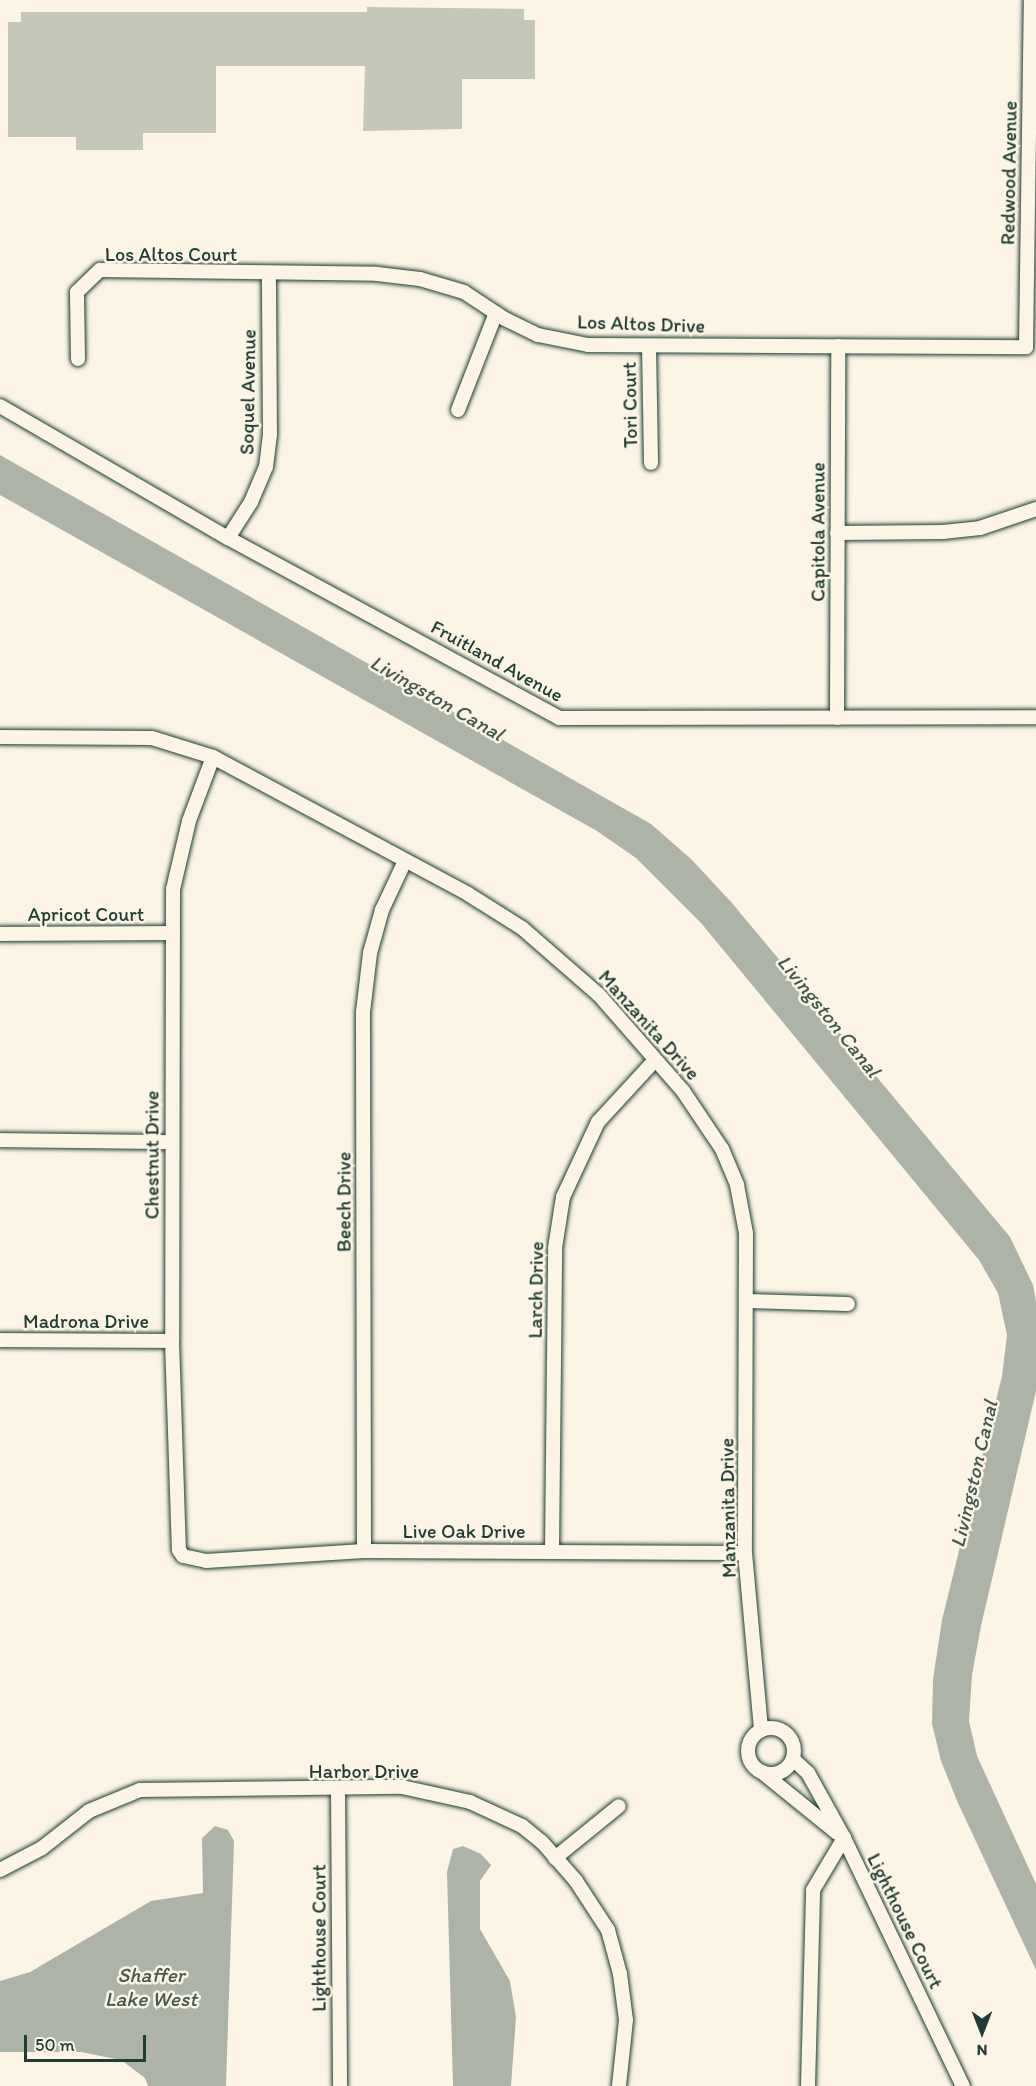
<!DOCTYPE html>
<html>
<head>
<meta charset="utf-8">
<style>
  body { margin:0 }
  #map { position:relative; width:1036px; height:2086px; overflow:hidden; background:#fcf5e5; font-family:Itim,sans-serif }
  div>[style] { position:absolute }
  .water>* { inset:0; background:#aeb3a7 }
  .building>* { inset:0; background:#c5c7b9 }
  .roads { filter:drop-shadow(0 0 2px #1f3d34) drop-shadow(0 0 2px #1f3d34) }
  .street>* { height:14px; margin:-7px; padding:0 7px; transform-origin:7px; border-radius:7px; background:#fcf5e5 }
  .street>.ring { margin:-7px; padding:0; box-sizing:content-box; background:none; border:14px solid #fcf5e5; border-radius:50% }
  span { translate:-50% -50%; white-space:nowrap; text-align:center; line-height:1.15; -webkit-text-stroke:5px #fcf5e5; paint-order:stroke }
  .street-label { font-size:20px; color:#1f3d34 }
  .water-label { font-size:21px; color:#435a51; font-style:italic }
  .north { position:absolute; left:952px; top:2002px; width:60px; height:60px; -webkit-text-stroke:4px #fcf5e5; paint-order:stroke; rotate:180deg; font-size:16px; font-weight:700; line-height:24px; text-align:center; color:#1f3d34 }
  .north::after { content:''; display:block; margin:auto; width:21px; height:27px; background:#1f3d34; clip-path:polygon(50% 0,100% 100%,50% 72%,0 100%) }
  .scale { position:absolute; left:24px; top:2035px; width:122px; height:27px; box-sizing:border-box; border:3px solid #1f3d34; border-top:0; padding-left:8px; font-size:18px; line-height:21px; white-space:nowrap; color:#1f3d34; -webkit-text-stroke:4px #fcf5e5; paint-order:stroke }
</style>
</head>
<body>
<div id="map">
  <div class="water">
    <div style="clip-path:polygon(0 455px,651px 824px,692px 860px,732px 903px,1010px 1237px,1033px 1285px,1036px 1302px,1036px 1391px,981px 1626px,972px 1675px,969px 1721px,977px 1756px,1036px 1884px,1036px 1970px,958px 1803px,941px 1761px,932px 1724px,933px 1679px,942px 1620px,1002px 1376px,1007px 1335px,998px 1293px,979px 1260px,701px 923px,636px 858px,597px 831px,0 495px)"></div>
    <div style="clip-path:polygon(215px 1826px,228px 1830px,234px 1841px,226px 2086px,148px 2086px,145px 2078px,121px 2060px,81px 2052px,0 2052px,0 1981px,30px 1972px,151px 1901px,203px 1893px,202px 1838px)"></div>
    <div style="clip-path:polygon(463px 1846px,481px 1854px,491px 1865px,480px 1881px,480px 1929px,510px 1981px,516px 2017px,511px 2086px,453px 2086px,447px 1872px,453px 1849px)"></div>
  </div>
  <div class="building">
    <div style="clip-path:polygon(367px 7px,524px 9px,524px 20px,535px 20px,535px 79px,462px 79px,462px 129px,363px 131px,365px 66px,216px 66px,216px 133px,143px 133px,143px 150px,76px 150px,76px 137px,8px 137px,8px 22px,21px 22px,21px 12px,367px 12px)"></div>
  </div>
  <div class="roads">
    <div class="street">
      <div style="left:649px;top:346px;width:117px;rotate:89deg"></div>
      <div style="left:78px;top:359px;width:67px;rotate:-90.9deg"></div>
      <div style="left:77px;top:292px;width:32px;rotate:-44deg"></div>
      <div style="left:100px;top:270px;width:277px;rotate:0.8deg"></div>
      <div style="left:377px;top:274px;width:43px;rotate:6.6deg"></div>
      <div style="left:420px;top:279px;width:46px;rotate:16.5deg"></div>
      <div style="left:464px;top:292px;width:49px;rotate:33.4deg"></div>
      <div style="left:505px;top:319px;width:37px;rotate:26deg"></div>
      <div style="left:538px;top:335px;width:51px;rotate:11.3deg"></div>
      <div style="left:588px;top:345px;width:438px;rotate:0.3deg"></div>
      <div style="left:1026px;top:347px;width:347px;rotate:-89.2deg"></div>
      <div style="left:0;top:406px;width:263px;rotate:30.1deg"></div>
      <div style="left:228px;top:538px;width:377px;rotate:28.5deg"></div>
      <div style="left:559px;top:718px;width:477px;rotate:-0.1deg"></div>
      <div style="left:458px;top:410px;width:104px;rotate:-68.6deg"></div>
      <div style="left:837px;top:533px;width:106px;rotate:-0.5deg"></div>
      <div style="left:943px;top:532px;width:37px;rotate:-6deg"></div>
      <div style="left:980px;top:528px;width:59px;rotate:-18.7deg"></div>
      <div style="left:228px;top:538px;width:43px;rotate:-57.4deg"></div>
      <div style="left:251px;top:502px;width:38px;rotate:-67deg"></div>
      <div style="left:266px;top:467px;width:33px;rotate:-83deg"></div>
      <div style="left:270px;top:434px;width:160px;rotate:-90.4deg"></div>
      <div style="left:837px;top:718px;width:372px;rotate:-89.8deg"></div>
      <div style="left:0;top:737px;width:152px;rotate:0.4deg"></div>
      <div style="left:152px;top:738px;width:64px;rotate:17.3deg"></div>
      <div style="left:213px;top:757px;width:289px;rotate:28.2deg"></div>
      <div style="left:468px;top:894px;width:64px;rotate:32.2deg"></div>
      <div style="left:522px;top:928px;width:102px;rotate:41deg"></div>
      <div style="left:599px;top:995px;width:128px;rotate:48.8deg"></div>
      <div style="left:683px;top:1091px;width:70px;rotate:56.1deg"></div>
      <div style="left:722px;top:1149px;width:39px;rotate:67deg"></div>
      <div style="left:737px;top:1185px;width:49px;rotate:79.4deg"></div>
      <div style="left:746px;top:1233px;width:320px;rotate:90.2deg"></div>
      <div style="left:745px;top:1553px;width:178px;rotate:84.8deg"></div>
      <div style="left:213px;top:757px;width:68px;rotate:110.6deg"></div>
      <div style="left:189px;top:821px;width:70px;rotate:103.2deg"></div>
      <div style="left:173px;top:889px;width:452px;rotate:90.1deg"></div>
      <div style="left:172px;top:1341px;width:209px;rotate:88.1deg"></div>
      <div style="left:179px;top:1550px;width:7px;rotate:56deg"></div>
      <div style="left:183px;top:1556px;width:24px;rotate:12deg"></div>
      <div style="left:206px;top:1561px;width:158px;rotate:-3.6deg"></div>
      <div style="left:364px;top:1551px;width:381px;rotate:0.3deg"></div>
      <div style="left:0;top:934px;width:173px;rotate:-0.3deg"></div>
      <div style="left:0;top:1140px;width:171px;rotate:0.7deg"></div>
      <div style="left:747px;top:1301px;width:101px;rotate:1.7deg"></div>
      <div style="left:0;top:1340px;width:172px;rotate:0.3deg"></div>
      <div style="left:364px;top:1551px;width:539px;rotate:-90.11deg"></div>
      <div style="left:363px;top:1012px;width:59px;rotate:-83.2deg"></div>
      <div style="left:370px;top:953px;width:45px;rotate:-74.4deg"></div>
      <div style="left:382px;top:910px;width:54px;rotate:-64.9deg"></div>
      <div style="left:552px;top:1551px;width:303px;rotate:-89.4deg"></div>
      <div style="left:555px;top:1248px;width:52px;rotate:-81.1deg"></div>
      <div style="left:563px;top:1197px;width:83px;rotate:-65deg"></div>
      <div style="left:598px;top:1122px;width:83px;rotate:-47.4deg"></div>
      <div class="ring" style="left:748px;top:1728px;width:32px;height:32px"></div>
      <div style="left:794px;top:1760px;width:19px;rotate:43deg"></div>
      <div style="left:808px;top:1773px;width:74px;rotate:61deg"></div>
      <div style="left:844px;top:1838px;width:275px;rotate:64.4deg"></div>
      <div style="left:762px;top:1772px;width:97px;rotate:39.1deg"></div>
      <div style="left:338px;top:1790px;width:296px;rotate:89.6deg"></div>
      <div style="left:555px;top:1858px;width:82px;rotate:-39.1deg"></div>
      <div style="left:0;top:1870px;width:47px;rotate:-27.6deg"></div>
      <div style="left:42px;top:1848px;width:60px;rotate:-38.2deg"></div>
      <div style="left:89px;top:1811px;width:55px;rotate:-22.4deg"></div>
      <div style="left:140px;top:1790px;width:262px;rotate:-0.7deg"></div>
      <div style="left:402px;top:1787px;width:70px;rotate:12.4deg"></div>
      <div style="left:470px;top:1802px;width:57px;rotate:24.8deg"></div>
      <div style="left:522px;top:1826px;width:26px;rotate:39deg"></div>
      <div style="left:542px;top:1842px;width:52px;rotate:48.9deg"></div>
      <div style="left:576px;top:1881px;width:59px;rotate:56.9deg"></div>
      <div style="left:608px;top:1930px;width:46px;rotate:74.7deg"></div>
      <div style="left:620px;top:1974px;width:46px;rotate:82.6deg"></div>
      <div style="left:626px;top:2020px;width:66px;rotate:96.1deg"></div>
      <div style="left:808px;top:2086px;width:196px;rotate:-88.5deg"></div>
      <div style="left:813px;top:1890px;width:61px;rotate:-59.2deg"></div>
    </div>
  </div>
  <div class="street-label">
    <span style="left:1009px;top:173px;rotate:-89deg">Redwood Avenue</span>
    <span style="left:171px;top:254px">Los Altos Court</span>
    <span style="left:641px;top:324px;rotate:2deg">Los Altos Drive</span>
    <span style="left:248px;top:392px;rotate:-89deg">Soquel Avenue</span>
    <span style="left:630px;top:405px;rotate:-91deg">Tori Court</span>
    <span style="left:818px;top:532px;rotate:-90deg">Capitola Avenue</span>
    <span style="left:497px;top:661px;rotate:29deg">Fruitland Avenue</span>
    <span style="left:86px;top:914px">Apricot Court</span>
    <span style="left:649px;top:1025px;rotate:48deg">Manzanita Drive</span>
    <span style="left:152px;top:1155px;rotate:-90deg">Chestnut Drive</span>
    <span style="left:344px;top:1202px;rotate:-90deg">Beech Drive</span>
    <span style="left:536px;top:1290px;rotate:-89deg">Larch Drive</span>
    <span style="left:86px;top:1321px">Madrona Drive</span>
    <span style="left:728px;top:1508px;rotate:-91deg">Manzanita Drive</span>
    <span style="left:464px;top:1531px">Live Oak Drive</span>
    <span style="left:364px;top:1771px">Harbor Drive</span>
    <span style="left:905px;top:1921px;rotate:64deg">Lighthouse Court</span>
    <span style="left:319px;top:1938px;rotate:-90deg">Lighthouse Court</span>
  </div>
  <div class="water-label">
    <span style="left:437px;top:698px;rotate:30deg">Livingston Canal</span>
    <span style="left:829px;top:1016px;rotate:51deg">Livingston Canal</span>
    <span style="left:974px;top:1474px;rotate:-77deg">Livingston Canal</span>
    <span style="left:151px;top:1987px">Shaffer<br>Lake West</span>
  </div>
  <div class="north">N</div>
  <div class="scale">50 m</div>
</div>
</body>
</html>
